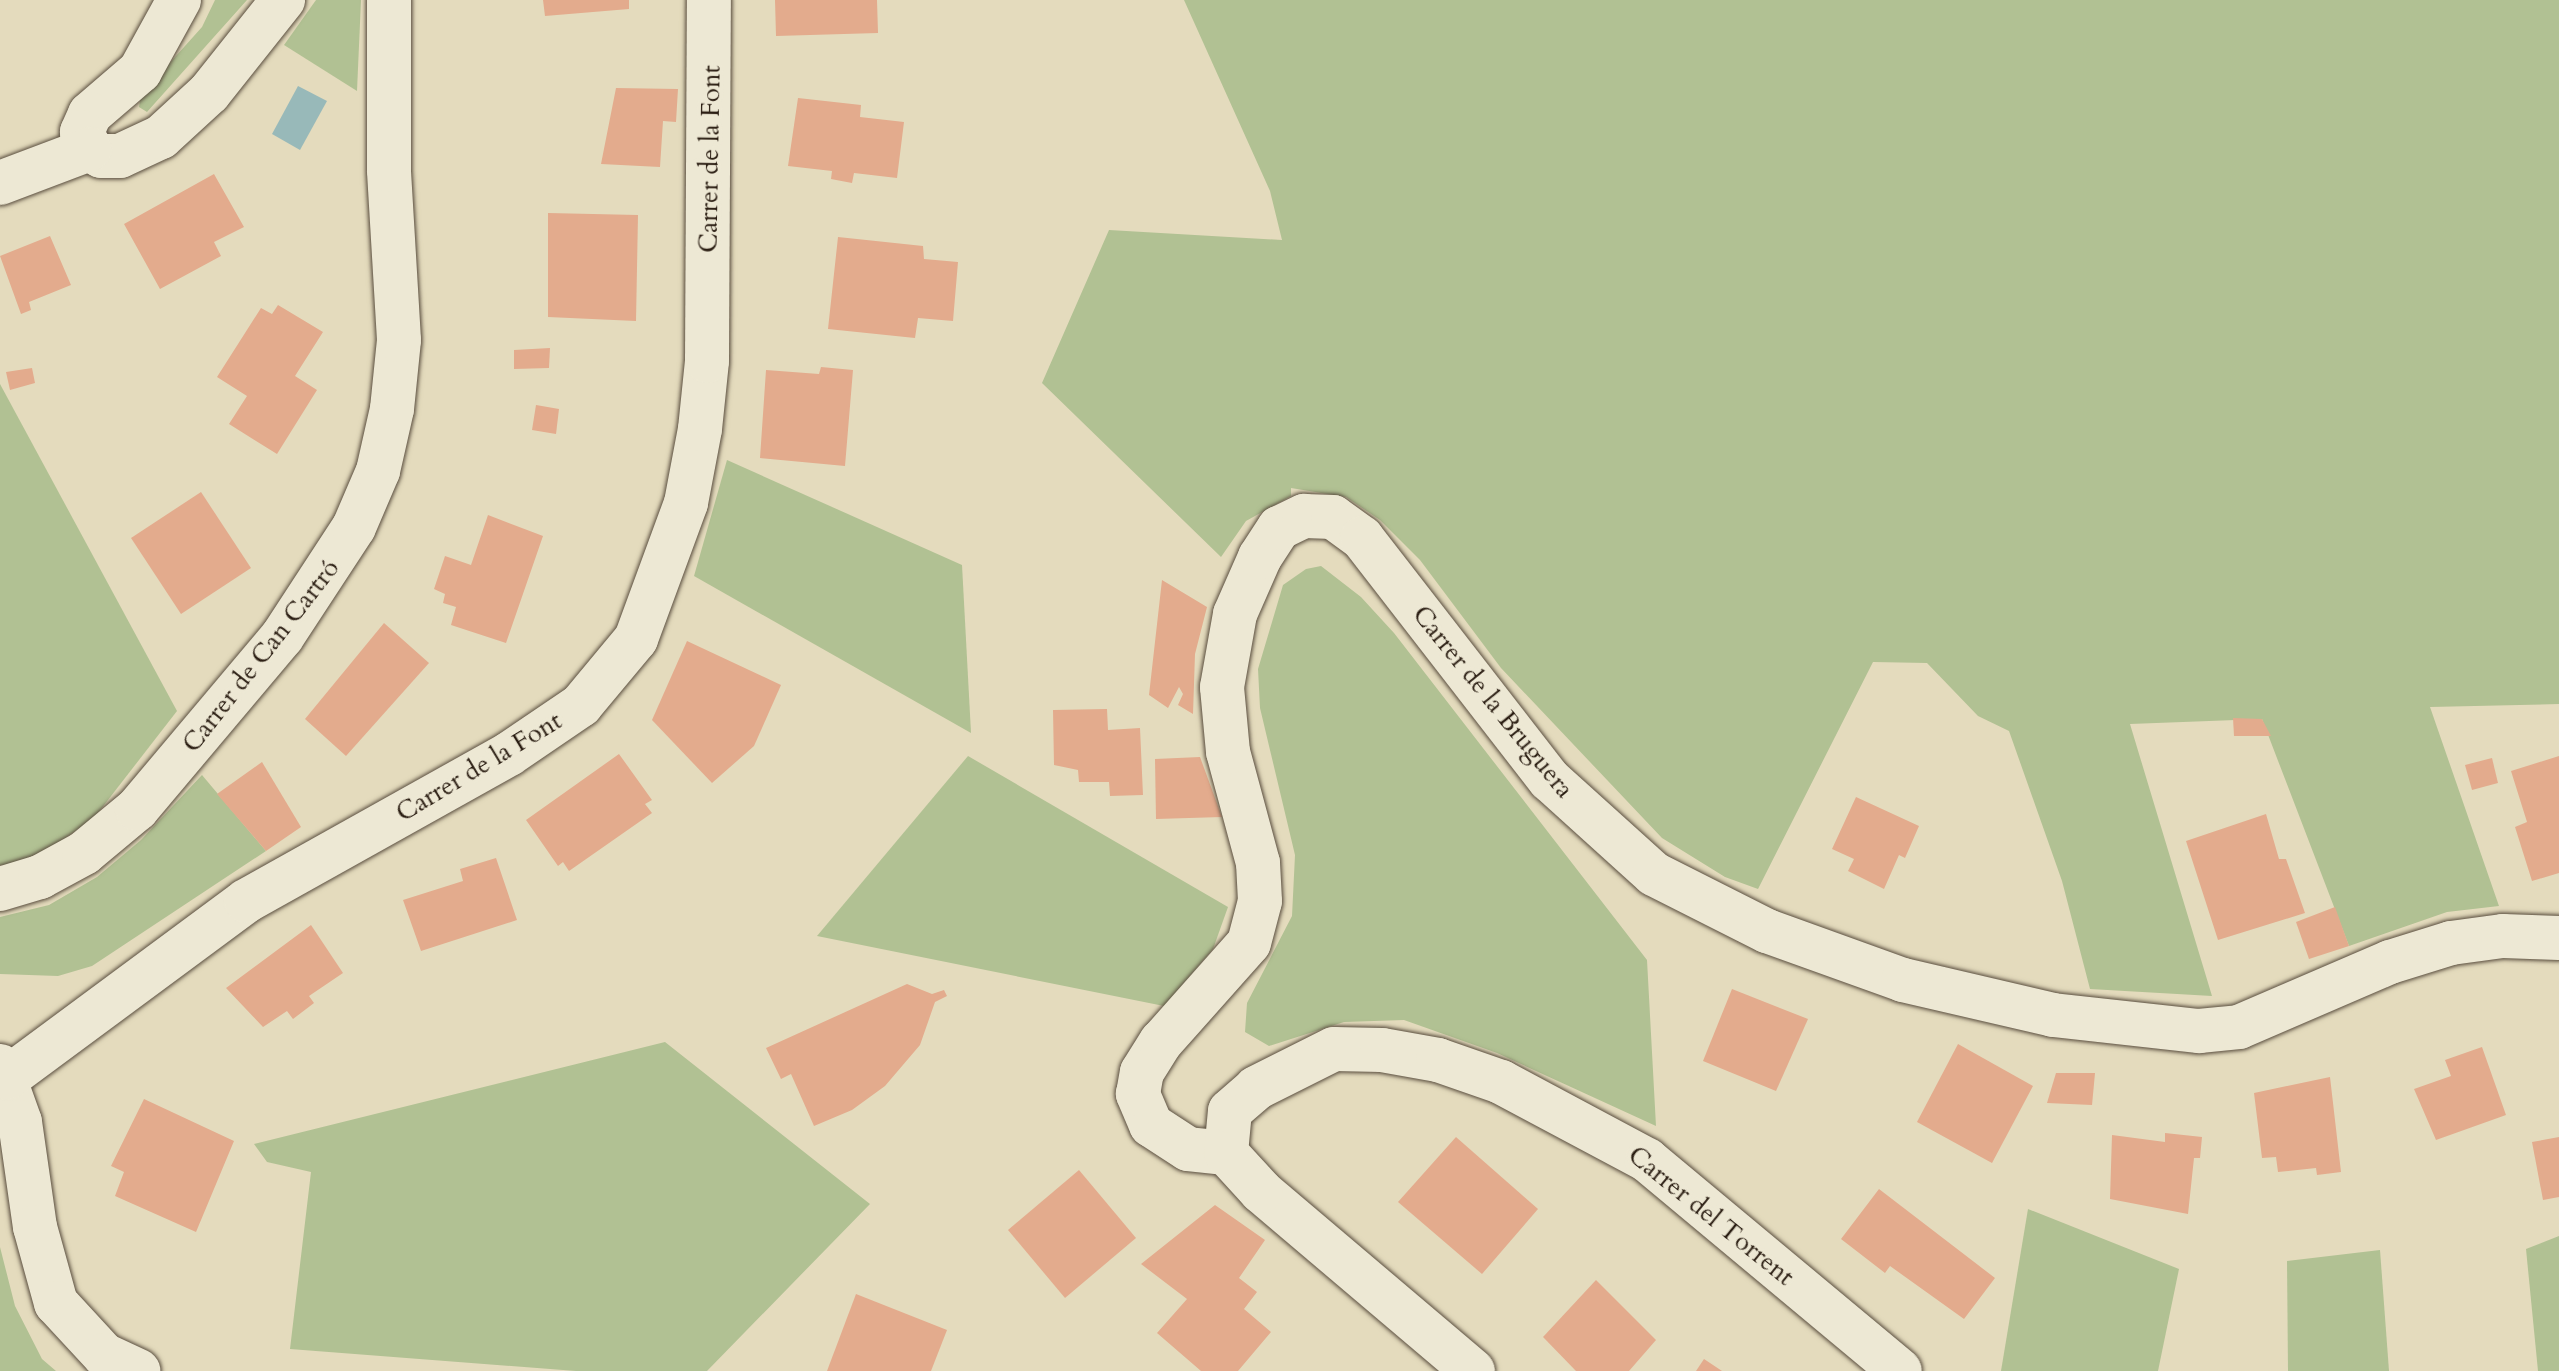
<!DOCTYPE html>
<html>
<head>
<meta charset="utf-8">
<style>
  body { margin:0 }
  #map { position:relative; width:2559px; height:1371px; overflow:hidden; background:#e4dbbd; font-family:Cardo,serif }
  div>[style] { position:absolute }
  .green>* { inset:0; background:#b1c193 }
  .water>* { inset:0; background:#98b9b9 }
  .building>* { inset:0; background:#e3ab8d }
  .roads { filter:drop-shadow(0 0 2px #594d3e) drop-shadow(0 0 2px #594d3e) }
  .minor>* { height:44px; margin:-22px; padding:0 22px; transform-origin:22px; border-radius:22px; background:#ede8d4 }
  span { translate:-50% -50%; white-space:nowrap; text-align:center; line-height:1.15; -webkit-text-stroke:7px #ede8d4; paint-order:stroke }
  .street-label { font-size:26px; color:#2b1e13 }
</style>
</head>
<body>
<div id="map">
  <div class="green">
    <div style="clip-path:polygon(215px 0,247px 0,147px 112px,139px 107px,141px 95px,202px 27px)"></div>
    <div style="clip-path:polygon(316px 0,361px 0,357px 91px,284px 45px)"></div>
    <div style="clip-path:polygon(1184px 0,2559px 0,2559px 704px,2430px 707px,2499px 906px,2447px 912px,2349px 946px,2262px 719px,2130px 724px,2212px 996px,2090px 989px,2062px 881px,2009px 731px,1978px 716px,1927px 663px,1873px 662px,1758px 889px,1725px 877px,1662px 838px,1501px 668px,1420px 560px,1380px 520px,1346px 497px,1291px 488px,1291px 496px,1246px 521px,1221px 557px,1042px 383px,1109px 230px,1282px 240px,1270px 191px)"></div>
    <div style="clip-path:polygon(0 384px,177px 711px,94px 818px,38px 857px,6px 865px,0 865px)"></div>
    <div style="clip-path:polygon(727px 460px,962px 565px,971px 733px,694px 576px)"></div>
    <div style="clip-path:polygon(1321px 566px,1361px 597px,1394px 633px,1647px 960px,1656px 1126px,1497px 1053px,1404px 1020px,1344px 1022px,1269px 1046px,1245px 1032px,1247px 1003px,1292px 916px,1295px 855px,1260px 708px,1258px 669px,1283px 585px,1306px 569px)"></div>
    <div style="clip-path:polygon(968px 756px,1228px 907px,1213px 949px,1164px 1006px,817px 936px)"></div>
    <div style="clip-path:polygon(202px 775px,266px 851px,92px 966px,58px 976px,0 974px,0 917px,49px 905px,97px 877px,141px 840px)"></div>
    <div style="clip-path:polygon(665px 1042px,870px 1204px,707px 1371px,576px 1371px,290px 1349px,311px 1172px,267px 1162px,254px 1144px)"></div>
    <div style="clip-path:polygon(2028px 1209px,2179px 1269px,2158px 1371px,2001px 1371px)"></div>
    <div style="clip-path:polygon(2559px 1236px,2559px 1371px,2538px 1371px,2526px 1249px)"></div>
    <div style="clip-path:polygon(0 1247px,15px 1306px,42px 1359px,56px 1371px,0 1371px)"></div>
    <div style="clip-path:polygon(2380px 1250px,2389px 1371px,2288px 1371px,2287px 1261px)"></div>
  </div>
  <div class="water">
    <div style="clip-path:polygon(298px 86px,327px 101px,300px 150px,272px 134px)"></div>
  </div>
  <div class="building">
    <div style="clip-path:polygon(543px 0,629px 0,629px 9px,545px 16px)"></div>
    <div style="clip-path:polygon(775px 0,877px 0,878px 33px,776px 36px)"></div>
    <div style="clip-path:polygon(616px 88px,678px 89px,676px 122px,663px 121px,660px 167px,601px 164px)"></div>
    <div style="clip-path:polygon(798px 98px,861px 105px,860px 117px,904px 122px,897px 178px,854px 173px,852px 183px,831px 179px,832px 171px,788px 166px)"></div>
    <div style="clip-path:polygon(214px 174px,244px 227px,214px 242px,221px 256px,160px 289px,124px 224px)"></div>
    <div style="clip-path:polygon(548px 213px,638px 215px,636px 321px,548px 317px)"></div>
    <div style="clip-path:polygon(50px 236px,71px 285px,29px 302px,31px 310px,21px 314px,0 256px)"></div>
    <div style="clip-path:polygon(838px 237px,923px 246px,924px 259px,958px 262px,953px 321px,918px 318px,915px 338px,828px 329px)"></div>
    <div style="clip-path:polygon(278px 305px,323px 332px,295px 376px,317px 390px,277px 454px,229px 424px,247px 396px,217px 377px,261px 308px,272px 314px)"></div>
    <div style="clip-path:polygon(550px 348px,549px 368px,514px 369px,514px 350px)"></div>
    <div style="clip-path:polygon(821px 367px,853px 370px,845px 466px,760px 458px,766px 370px,819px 374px)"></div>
    <div style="clip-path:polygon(32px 368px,35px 383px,10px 390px,6px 372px)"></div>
    <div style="clip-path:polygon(536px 405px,559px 409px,556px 434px,532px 430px)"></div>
    <div style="clip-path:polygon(201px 492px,251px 568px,181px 614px,131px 538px)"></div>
    <div style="clip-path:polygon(488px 515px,543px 536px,506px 643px,451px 625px,456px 607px,443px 603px,445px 594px,434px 589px,445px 556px,471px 565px)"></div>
    <div style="clip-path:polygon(1162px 580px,1207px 607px,1195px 654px,1193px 714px,1178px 705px,1183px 694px,1179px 687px,1168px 708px,1149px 695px)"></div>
    <div style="clip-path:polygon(384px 623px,429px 663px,346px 756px,305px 719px)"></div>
    <div style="clip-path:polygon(687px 641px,781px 685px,754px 746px,712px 783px,652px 720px)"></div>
    <div style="clip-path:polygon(1107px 709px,1108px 730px,1140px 728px,1143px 795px,1110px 796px,1109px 782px,1079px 782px,1078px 770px,1054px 765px,1053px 710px)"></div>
    <div style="clip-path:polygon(2233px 718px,2262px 719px,2271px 736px,2234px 736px)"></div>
    <div style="clip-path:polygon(619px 754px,652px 800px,645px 804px,652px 813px,569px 871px,563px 862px,558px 866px,526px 820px)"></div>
    <div style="clip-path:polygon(2559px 756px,2559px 873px,2532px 881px,2515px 827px,2527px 822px,2511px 771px)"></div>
    <div style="clip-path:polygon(1200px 757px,1222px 817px,1156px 819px,1155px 759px)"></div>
    <div style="clip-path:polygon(2492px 758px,2498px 783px,2472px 790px,2465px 765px)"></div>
    <div style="clip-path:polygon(262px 762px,301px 827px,266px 851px,217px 794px)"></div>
    <div style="clip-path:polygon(1856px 797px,1919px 826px,1905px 858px,1899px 855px,1884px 889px,1848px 871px,1854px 859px,1832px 849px)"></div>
    <div style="clip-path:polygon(2266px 814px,2279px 859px,2286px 859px,2305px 913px,2218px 940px,2186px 841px)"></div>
    <div style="clip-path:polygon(496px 858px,517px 920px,421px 951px,403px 900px,463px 881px,460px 869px)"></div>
    <div style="clip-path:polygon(2335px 907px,2349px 946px,2309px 959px,2296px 922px)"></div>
    <div style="clip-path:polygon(311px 925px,343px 973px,309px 996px,314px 1003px,293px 1019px,287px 1011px,263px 1027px,226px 988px)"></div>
    <div style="clip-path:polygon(907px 984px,932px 994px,944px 990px,947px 996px,935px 1002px,920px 1045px,885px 1086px,852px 1110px,814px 1126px,791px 1074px,781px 1079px,766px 1048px)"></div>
    <div style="clip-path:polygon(1732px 989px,1808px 1019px,1776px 1091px,1703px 1061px)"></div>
    <div style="clip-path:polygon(1958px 1044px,2033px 1086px,1992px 1163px,1917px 1122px)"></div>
    <div style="clip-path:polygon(2482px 1047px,2506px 1115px,2436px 1140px,2414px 1089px,2451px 1076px,2445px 1060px)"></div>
    <div style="clip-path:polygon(2056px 1073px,2095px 1073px,2092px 1105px,2047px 1103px)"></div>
    <div style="clip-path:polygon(2330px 1077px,2341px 1172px,2317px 1175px,2316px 1168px,2278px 1172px,2276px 1157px,2262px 1158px,2254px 1093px)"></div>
    <div style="clip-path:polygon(144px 1099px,234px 1141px,196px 1232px,115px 1196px,124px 1172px,111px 1166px)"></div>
    <div style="clip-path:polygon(2165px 1133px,2202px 1137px,2200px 1158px,2194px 1158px,2188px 1214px,2110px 1199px,2112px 1135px,2165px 1142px)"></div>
    <div style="clip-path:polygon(1456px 1137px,1538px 1209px,1482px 1274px,1398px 1202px)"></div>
    <div style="clip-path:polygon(2559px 1137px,2559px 1197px,2543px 1200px,2532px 1142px)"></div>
    <div style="clip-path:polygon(1079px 1170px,1136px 1238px,1065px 1298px,1008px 1230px)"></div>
    <div style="clip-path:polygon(1879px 1189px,1995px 1278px,1964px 1319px,1890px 1266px,1885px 1273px,1841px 1239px)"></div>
    <div style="clip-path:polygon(1215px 1205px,1265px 1240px,1239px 1278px,1257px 1292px,1244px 1309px,1271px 1332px,1238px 1371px,1201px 1371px,1157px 1333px,1187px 1299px,1141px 1264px)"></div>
    <div style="clip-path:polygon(1596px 1280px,1656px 1340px,1629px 1371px,1576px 1371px,1543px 1337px)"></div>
    <div style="clip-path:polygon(856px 1294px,947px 1330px,931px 1371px,827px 1371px)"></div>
    <div style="clip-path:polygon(1704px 1359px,1722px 1371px,1696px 1371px)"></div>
  </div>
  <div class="roads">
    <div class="minor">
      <div style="left:179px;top:0;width:81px;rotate:118.8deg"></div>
      <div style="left:140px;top:71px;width:66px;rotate:139.3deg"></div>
      <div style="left:90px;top:114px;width:20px;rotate:114deg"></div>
      <div style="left:82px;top:132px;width:19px;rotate:65deg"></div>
      <div style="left:90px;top:149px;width:13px;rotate:32deg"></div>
      <div style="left:101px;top:156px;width:19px"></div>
      <div style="left:120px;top:156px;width:45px;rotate:-24.9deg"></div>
      <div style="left:161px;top:137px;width:65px;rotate:-42.5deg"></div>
      <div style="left:209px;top:93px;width:119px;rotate:-51.5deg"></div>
      <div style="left:0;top:183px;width:96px;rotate:-20.7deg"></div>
      <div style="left:0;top:889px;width:42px;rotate:-16.7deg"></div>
      <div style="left:40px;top:877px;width:50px;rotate:-28.6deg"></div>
      <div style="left:84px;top:853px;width:69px;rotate:-39.7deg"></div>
      <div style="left:137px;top:809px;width:225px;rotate:-49.9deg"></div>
      <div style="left:282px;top:637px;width:131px;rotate:-56.8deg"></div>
      <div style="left:354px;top:527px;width:61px;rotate:-66.8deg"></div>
      <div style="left:378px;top:471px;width:64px;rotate:-77.3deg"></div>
      <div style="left:392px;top:409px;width:69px;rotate:-84.2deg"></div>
      <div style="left:399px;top:340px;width:170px;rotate:-93.4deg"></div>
      <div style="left:389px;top:170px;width:170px;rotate:-90deg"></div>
      <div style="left:0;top:1066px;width:59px;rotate:70.3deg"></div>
      <div style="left:20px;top:1122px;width:106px;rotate:81.9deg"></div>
      <div style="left:35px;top:1227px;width:79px;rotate:74.6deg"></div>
      <div style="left:56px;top:1303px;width:71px;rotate:47.3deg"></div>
      <div style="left:104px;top:1355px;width:38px;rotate:25deg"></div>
      <div style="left:7px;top:1078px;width:297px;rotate:-36.5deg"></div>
      <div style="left:246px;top:901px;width:301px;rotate:-29.2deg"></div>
      <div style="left:509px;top:754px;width:87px;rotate:-34.2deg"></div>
      <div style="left:581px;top:705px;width:86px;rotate:-50.2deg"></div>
      <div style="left:636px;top:639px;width:145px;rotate:-69.8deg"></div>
      <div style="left:686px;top:503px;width:75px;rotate:-79.3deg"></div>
      <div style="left:700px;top:429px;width:68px;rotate:-84.1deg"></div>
      <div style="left:707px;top:361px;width:361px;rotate:-89.7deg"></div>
      <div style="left:1226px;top:1153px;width:38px;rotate:-174deg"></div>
      <div style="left:1188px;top:1149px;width:44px;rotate:-147deg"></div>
      <div style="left:1151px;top:1125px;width:34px;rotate:-113deg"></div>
      <div style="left:1138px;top:1094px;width:22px;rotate:-80deg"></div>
      <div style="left:1142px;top:1072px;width:36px;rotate:-58deg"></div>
      <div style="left:1161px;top:1042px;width:132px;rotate:-48.4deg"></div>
      <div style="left:1249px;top:943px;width:43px;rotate:-75.3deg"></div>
      <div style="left:1260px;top:901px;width:38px;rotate:-93deg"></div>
      <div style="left:1258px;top:863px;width:115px;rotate:-105.1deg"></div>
      <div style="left:1228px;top:752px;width:65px;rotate:-95.3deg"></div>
      <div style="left:1222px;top:687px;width:74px;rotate:-79.9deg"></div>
      <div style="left:1235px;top:614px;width:62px;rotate:-66.3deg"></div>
      <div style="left:1260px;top:557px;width:35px;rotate:-57deg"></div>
      <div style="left:1279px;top:528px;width:28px;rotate:-26deg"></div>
      <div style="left:1304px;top:516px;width:29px;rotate:2deg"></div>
      <div style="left:1333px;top:517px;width:36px;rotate:36deg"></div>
      <div style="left:1362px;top:538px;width:306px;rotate:52.2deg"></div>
      <div style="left:1550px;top:780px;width:140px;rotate:42.1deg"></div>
      <div style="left:1654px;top:874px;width:127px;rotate:26.8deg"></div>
      <div style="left:1767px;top:931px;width:145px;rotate:19.8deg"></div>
      <div style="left:1903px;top:980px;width:154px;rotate:13.1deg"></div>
      <div style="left:2053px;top:1015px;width:147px;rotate:6.3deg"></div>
      <div style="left:2199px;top:1031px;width:40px;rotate:-5.7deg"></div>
      <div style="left:2239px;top:1027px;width:164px;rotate:-23.3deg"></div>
      <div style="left:2390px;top:962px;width:64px;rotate:-17.3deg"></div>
      <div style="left:2451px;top:943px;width:52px;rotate:-7.7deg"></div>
      <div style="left:2503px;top:936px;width:56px;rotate:2deg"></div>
      <div style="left:1473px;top:1371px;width:278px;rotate:-139.7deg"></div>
      <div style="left:1261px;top:1191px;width:52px;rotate:-132.6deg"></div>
      <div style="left:1226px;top:1153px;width:42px;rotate:-84.6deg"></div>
      <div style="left:1230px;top:1111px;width:35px;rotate:-41deg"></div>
      <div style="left:1256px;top:1088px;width:87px;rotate:-26.6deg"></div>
      <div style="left:1334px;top:1049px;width:48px;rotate:1.2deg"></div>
      <div style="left:1382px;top:1050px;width:57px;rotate:10.1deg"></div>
      <div style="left:1438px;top:1060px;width:67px;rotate:19.2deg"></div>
      <div style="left:1501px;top:1082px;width:166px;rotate:28.1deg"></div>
      <div style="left:1647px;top:1160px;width:329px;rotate:39.8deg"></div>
    </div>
  </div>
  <div class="street-label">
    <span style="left:710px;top:159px;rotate:-89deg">Carrer de la Font</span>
    <span style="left:261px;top:656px;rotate:-52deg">Carrer de Can Cartró</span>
    <span style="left:1493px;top:702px;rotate:51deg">Carrer de la Bruguera</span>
    <span style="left:479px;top:767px;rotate:-31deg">Carrer de la Font</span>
    <span style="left:1711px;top:1216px;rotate:39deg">Carrer del Torrent</span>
  </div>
</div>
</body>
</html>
